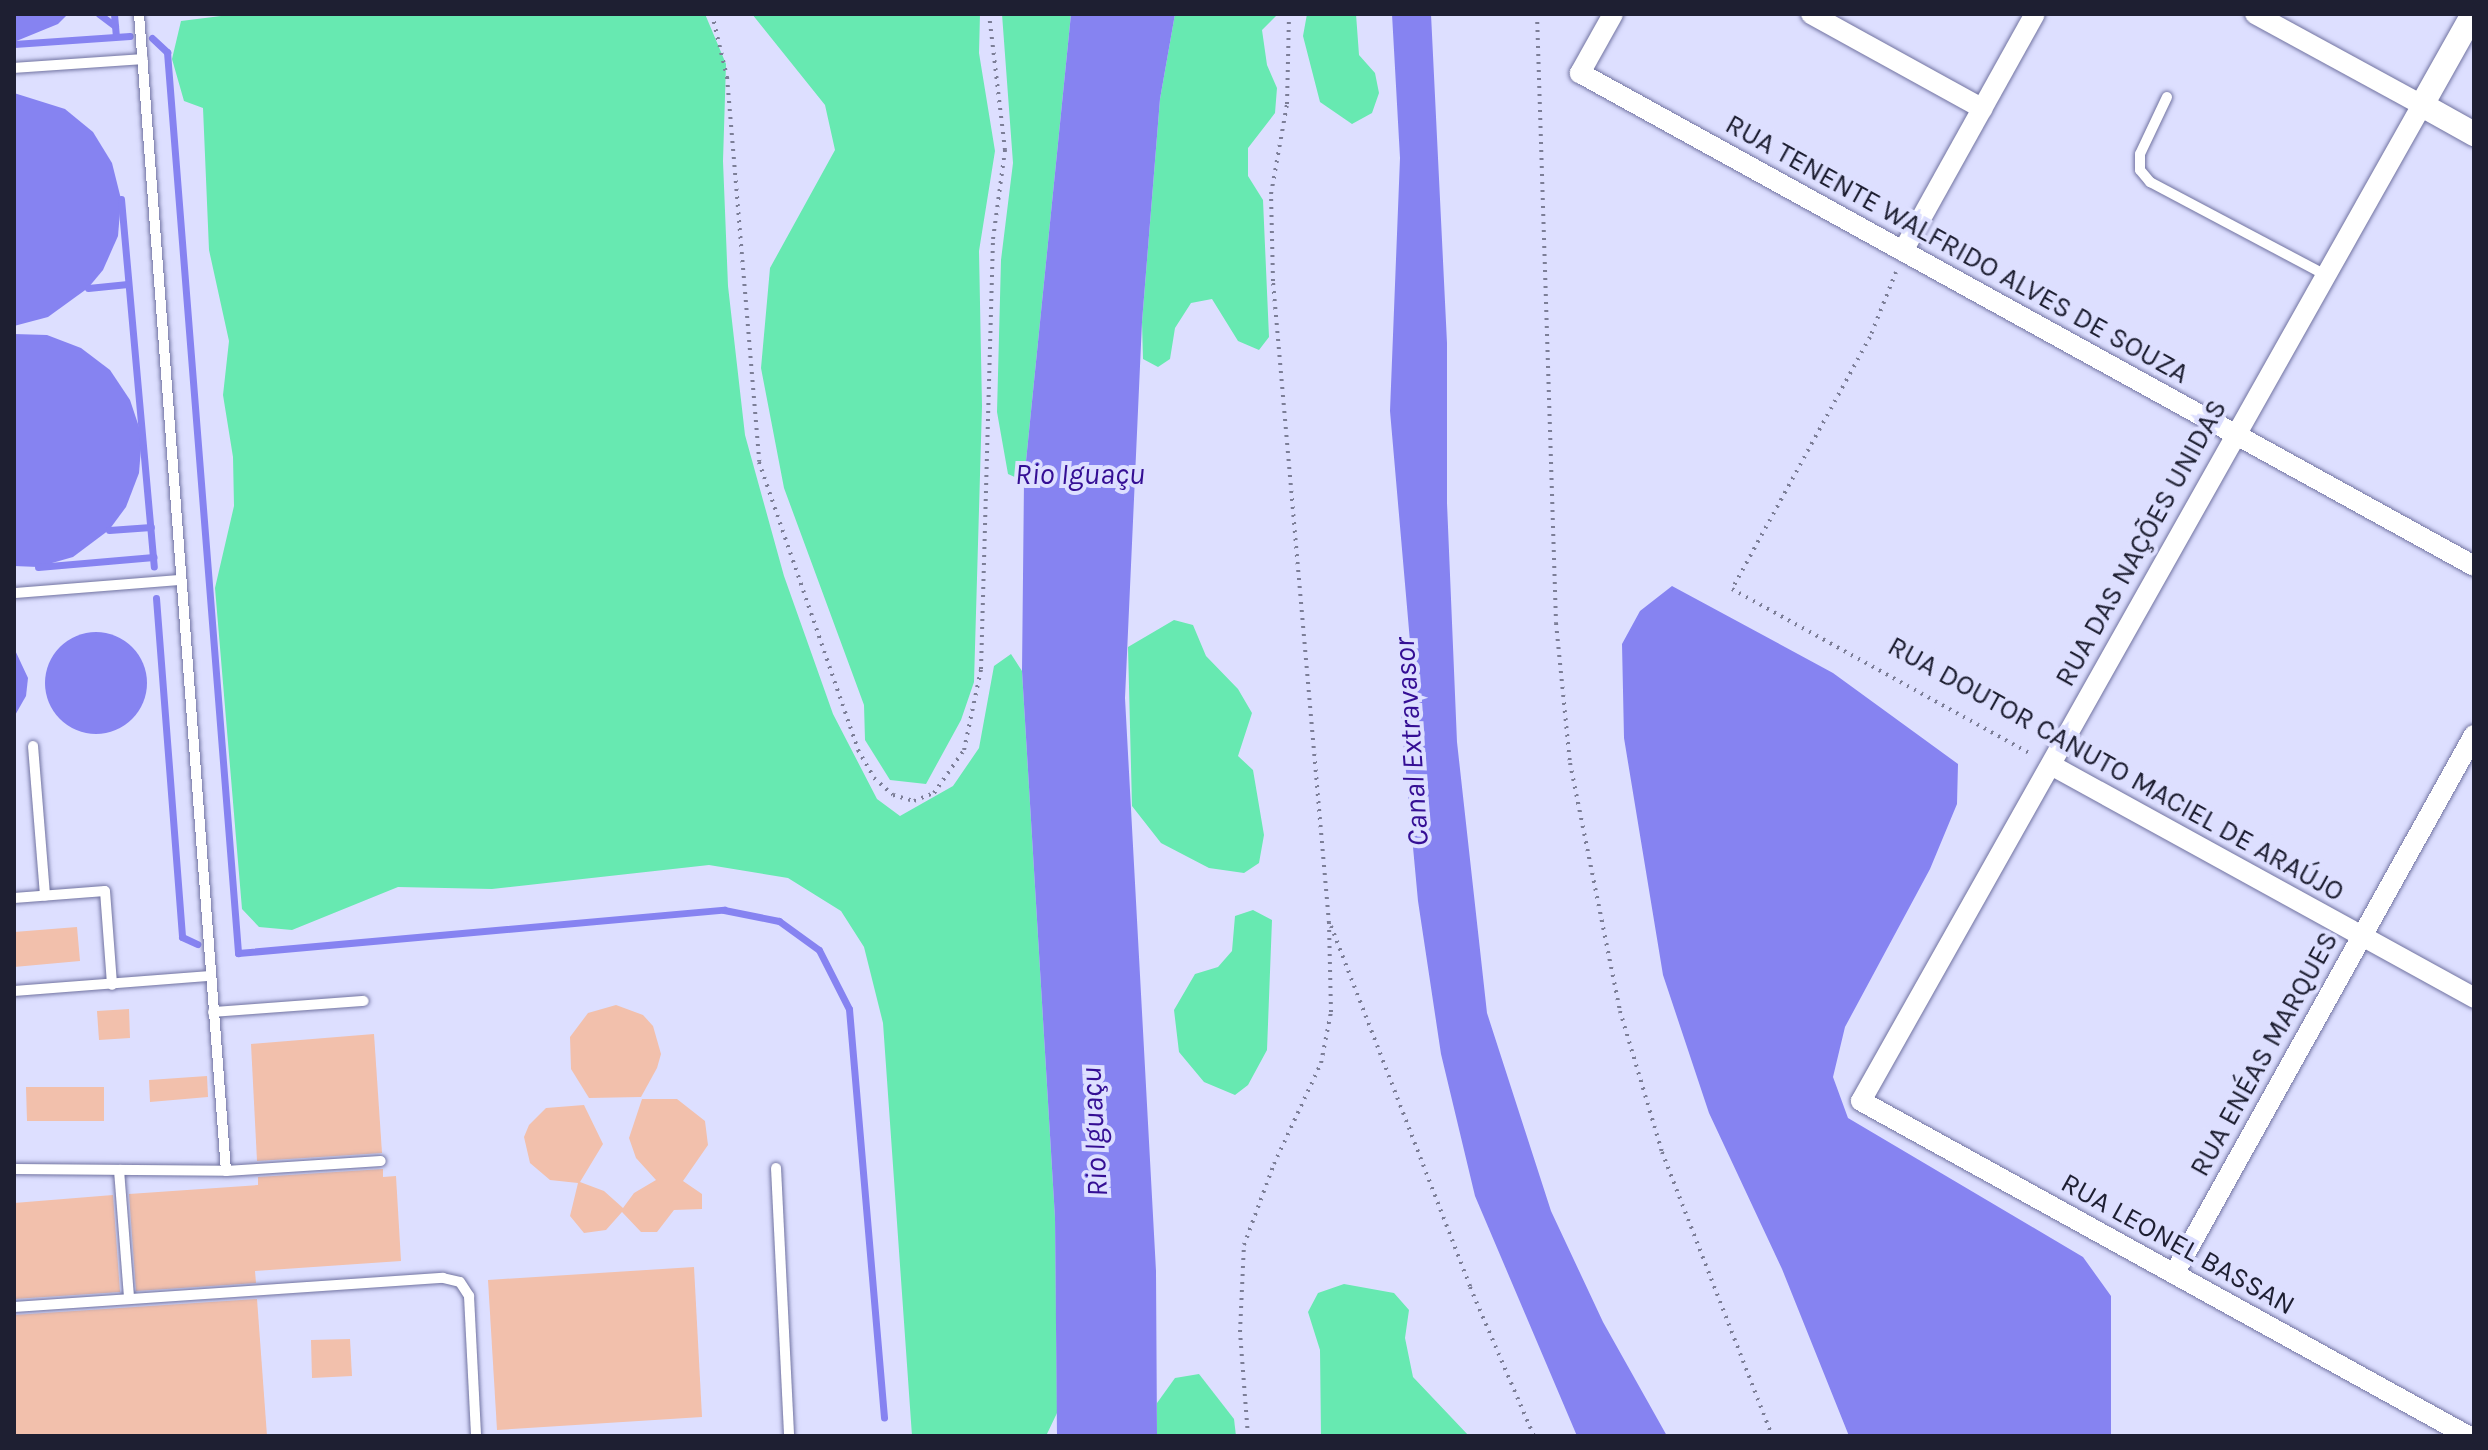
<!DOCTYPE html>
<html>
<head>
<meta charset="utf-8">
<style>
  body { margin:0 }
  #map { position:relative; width:2488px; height:1450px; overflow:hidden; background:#dddfff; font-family:Karla,sans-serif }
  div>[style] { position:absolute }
  .green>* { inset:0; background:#67e9b1 }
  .water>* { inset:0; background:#8683f1 }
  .round { border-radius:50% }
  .stream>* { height:7px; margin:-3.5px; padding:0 3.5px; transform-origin:3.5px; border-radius:3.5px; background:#8683f1 }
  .building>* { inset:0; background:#f2c0ac }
  .path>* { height:4px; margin-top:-2px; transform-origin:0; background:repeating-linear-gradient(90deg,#7c7e97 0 2px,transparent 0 8px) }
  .roads { filter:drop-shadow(0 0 2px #7173a1) drop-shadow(0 0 2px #7173a1) }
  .service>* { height:10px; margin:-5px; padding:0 5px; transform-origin:5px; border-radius:5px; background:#fff }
  .minor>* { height:20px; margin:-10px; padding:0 10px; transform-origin:10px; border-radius:10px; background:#fff }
  .tertiary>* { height:24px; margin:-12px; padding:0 12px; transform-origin:12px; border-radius:12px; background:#fff }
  span { translate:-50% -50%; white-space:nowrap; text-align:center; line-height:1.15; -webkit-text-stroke:8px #dddfff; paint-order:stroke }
  .street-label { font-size:28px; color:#1e1f32 }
  .water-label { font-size:30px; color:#340e94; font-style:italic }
  .frame { position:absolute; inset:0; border:16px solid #1e1f32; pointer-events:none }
</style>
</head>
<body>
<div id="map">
  <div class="green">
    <div style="clip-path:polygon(705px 14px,726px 64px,723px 161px,728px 286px,745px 435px,784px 576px,833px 714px,877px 799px,900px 816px,953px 786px,979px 748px,994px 666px,1011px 654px,1022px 671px,1055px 1218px,1057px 1413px,1046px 1436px,912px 1436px,883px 1023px,864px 947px,841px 911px,788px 878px,709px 865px,492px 889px,398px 887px,292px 930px,259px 927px,242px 909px,215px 588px,234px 506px,233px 457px,223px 395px,229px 341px,209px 250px,203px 108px,184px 101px,172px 59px,181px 21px,237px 14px)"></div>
    <div style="clip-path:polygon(752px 14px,980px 14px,979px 53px,995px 151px,979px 251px,982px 406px,974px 682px,961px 720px,926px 784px,890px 780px,865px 740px,864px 705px,784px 488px,761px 368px,770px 268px,835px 150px,825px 105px)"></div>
    <div style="clip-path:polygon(1002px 14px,1071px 14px,1024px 481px,1008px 474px,997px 412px,1001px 260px,1013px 163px)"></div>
    <div style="clip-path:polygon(1175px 14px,1278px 14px,1262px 30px,1267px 65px,1277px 88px,1275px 113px,1248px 148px,1248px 176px,1263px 200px,1269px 337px,1259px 350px,1238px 341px,1212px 299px,1191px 303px,1175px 328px,1170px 359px,1158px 367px,1143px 359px,1142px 322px,1160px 99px)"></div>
    <div style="clip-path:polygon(1307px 14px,1356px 14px,1359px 55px,1375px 73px,1379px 93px,1372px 113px,1352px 124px,1320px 102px,1303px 36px)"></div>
    <div style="clip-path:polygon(1174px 620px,1193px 625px,1206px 656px,1238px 689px,1252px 713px,1238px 756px,1253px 770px,1264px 835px,1259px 863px,1244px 873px,1209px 868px,1161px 843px,1132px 806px,1128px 647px)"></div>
    <div style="clip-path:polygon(1253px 910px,1272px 920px,1267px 1050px,1248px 1085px,1235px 1095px,1204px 1082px,1179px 1052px,1174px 1010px,1195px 974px,1218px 967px,1232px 951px,1235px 916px)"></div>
    <div style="clip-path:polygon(1344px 1284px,1394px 1293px,1409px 1310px,1405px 1338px,1413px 1377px,1469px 1436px,1321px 1436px,1320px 1350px,1308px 1312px,1318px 1293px)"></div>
    <div style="clip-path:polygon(1199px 1374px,1234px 1419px,1236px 1436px,1157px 1436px,1157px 1403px,1175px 1378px)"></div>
  </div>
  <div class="water">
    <div style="clip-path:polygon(14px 14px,68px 14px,58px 24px,14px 42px)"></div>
    <div style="clip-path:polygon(1071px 14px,1175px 14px,1160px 99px,1142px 322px,1125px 698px,1156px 1271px,1157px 1436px,1057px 1436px,1055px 1218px,1022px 671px,1024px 481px)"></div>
    <div style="clip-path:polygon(1392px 14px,1431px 14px,1447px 343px,1447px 503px,1457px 742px,1487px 1013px,1551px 1211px,1603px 1322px,1667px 1436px,1577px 1436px,1475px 1196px,1441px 1054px,1418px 901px,1401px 718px,1411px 653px,1390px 411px,1400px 158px)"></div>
    <div style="clip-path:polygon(14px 93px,65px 109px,93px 132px,112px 163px,121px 199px,118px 236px,103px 270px,88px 288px,48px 317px,14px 326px)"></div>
    <div style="clip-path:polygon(14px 334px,47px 335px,81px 348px,110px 370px,130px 400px,142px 436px,139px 473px,126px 507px,109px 530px,73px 557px,38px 567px,14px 566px)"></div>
    <div style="clip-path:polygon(1672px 586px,1833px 673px,1958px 764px,1957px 804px,1930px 869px,1845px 1027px,1833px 1077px,1848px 1118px,2083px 1257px,2111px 1296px,2111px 1436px,1849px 1436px,1782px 1269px,1709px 1113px,1663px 975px,1624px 738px,1622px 644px,1640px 611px)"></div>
    <div class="round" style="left:45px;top:632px;width:102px;height:102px"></div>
    <div style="clip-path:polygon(14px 648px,28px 678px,26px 696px,14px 717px)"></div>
  </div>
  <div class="stream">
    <div style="left:99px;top:14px;width:20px;rotate:37deg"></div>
    <div style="left:114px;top:14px;width:22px;rotate:85deg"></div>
    <div style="left:152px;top:38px;width:21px;rotate:43deg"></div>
    <div style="left:167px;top:52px;width:904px;rotate:85.49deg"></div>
    <div style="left:238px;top:953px;width:488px;rotate:-5.1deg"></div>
    <div style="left:724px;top:910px;width:56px;rotate:11.3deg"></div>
    <div style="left:779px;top:921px;width:49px;rotate:35.9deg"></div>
    <div style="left:819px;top:950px;width:66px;rotate:63deg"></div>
    <div style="left:849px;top:1009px;width:410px;rotate:85.1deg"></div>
    <div style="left:14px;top:44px;width:116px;rotate:-3.9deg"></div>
    <div style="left:121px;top:199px;width:369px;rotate:84.9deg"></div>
    <div style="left:88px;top:288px;width:40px;rotate:-5.7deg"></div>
    <div style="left:109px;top:530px;width:42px;rotate:-4.1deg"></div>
    <div style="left:38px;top:567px;width:116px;rotate:-4.9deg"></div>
    <div style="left:156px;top:598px;width:340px;rotate:85.6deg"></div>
    <div style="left:182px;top:937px;width:17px;rotate:25deg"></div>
  </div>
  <div class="building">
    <div style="clip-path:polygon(77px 927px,80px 961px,14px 967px,14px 932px)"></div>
    <div style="clip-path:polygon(616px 1005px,643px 1015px,653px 1026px,661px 1054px,657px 1068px,641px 1097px,589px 1098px,571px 1069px,570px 1037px,588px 1013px)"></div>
    <div style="clip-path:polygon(129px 1009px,130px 1038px,99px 1040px,97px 1011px)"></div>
    <div style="clip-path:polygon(374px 1034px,382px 1153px,257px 1161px,251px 1044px)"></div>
    <div style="clip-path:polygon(207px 1076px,208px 1097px,150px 1102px,149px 1080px)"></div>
    <div style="clip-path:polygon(26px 1087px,104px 1087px,104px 1121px,27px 1121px)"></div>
    <div style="clip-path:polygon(642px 1099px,677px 1099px,705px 1121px,708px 1145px,683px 1181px,702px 1194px,702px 1209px,674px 1210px,657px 1232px,641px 1232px,622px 1212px,606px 1230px,584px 1233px,570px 1216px,578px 1183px,550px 1180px,530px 1163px,524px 1137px,529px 1125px,546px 1108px,584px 1105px,603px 1144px,580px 1182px,604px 1191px,623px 1208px,634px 1193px,656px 1180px,636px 1158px,629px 1138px)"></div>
    <div style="clip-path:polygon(383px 1169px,383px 1177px,396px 1176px,401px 1261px,255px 1271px,256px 1283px,136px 1291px,129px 1194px,258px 1185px,258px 1177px)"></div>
    <div style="clip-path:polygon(113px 1195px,120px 1292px,14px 1299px,14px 1203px)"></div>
    <div style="clip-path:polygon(694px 1267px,702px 1417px,497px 1430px,488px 1280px)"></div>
    <div style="clip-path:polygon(257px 1299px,267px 1436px,14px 1436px,14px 1315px)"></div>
    <div style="clip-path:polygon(350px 1339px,352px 1376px,312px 1378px,311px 1340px)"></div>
  </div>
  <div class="path">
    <div style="left:712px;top:14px;width:65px;rotate:76.6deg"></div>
    <div style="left:727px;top:77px;width:386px;rotate:85.2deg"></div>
    <div style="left:759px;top:462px;width:305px;rotate:71deg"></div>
    <div style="left:858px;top:750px;width:32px;rotate:60deg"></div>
    <div style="left:874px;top:778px;width:25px;rotate:42deg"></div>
    <div style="left:893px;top:795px;width:22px;rotate:16deg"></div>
    <div style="left:914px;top:801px;width:22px;rotate:-22deg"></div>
    <div style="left:934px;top:793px;width:52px;rotate:-55.1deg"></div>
    <div style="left:964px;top:750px;width:83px;rotate:-78.1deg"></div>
    <div style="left:981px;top:669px;width:430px;rotate:-88.4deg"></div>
    <div style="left:993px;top:239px;width:90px;rotate:-82.3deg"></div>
    <div style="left:1005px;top:150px;width:137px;rotate:-96.7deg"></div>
    <div style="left:1537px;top:14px;width:609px;rotate:88.21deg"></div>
    <div style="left:1556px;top:623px;width:141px;rotate:84.3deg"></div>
    <div style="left:1570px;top:763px;width:253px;rotate:78.6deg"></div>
    <div style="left:1620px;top:1011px;width:147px;rotate:73.4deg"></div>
    <div style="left:1662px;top:1152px;width:305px;rotate:68.8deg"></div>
    <div style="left:1896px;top:272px;width:70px;rotate:111.8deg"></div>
    <div style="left:1870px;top:337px;width:287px;rotate:118.7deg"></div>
    <div style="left:1732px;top:589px;width:342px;rotate:28.9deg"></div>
    <div style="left:1331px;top:926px;width:387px;rotate:68.9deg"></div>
    <div style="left:1470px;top:1287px;width:162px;rotate:66.8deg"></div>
    <div style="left:1248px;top:1436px;width:104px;rotate:-94.4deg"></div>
    <div style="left:1240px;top:1332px;width:87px;rotate:-87.4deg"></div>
    <div style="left:1244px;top:1245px;width:86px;rotate:-69.7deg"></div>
    <div style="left:1274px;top:1164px;width:111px;rotate:-65deg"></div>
    <div style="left:1321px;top:1063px;width:52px;rotate:-78.9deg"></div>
    <div style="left:1331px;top:1012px;width:89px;rotate:-91.3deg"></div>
    <div style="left:1329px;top:923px;width:644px;rotate:-94.99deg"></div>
    <div style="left:1273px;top:281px;width:87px;rotate:-91.3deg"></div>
    <div style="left:1271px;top:194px;width:91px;rotate:-79.9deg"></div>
    <div style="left:1287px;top:104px;width:90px;rotate:-88.7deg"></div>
  </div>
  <div class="roads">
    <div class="service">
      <div style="left:139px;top:14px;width:1160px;rotate:85.7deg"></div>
      <div style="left:14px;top:68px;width:129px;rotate:-4deg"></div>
      <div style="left:2167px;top:97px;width:63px;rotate:115.3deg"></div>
      <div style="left:2140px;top:154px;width:16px;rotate:90deg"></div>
      <div style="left:2140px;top:170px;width:16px;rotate:50deg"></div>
      <div style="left:2150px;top:182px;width:199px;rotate:27.9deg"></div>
      <div style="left:14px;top:593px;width:167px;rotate:-4.5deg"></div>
      <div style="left:33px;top:746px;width:150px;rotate:85.4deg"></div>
      <div style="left:14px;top:898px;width:91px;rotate:-4.4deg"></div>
      <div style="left:105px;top:891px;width:94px;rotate:85.7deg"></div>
      <div style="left:14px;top:991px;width:197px;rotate:-4.4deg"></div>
      <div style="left:213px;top:1012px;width:151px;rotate:-4.2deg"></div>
      <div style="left:776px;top:1168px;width:268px;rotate:87.2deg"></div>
      <div style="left:14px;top:1169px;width:212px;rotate:0.5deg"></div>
      <div style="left:226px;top:1171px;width:155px;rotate:-3.7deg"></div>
      <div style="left:119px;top:1170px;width:128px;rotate:85.5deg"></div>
      <div style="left:14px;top:1307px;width:430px;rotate:-3.9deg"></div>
      <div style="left:443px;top:1278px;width:17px;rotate:13deg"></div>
      <div style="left:460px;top:1282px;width:17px;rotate:57deg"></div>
      <div style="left:469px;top:1296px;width:140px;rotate:87.1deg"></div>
    </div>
    <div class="minor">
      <div style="left:1613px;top:14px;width:68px;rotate:119.2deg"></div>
      <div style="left:1580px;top:73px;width:1021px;rotate:28.87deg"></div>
      <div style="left:1811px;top:14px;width:196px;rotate:28.9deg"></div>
      <div style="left:2255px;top:14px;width:190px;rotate:28.6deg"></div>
      <div style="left:2422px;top:105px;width:1143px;rotate:119.39deg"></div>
      <div style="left:1861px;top:1101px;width:693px;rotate:28.89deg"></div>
      <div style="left:1903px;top:251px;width:271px;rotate:-60.9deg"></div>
      <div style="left:2051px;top:765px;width:483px;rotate:28.8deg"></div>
      <div style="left:2174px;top:1274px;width:617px;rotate:-60.9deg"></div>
    </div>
    <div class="tertiary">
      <div style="left:2473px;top:14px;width:104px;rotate:119.3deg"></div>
      <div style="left:2422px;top:105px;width:60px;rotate:29.1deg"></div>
    </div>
  </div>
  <div class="street-label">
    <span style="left:1957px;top:249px;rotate:29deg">RUA TENENTE WALFRIDO ALVES DE SOUZA</span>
    <span style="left:2141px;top:543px;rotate:-61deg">RUA DAS NAÇÕES UNIDAS</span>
    <span style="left:2116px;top:769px;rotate:29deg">RUA DOUTOR CANUTO MACIEL DE ARAÚJO</span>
    <span style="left:2264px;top:1054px;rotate:-61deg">RUA ENÉAS MARQUES</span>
    <span style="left:2178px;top:1244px;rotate:29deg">RUA LEONEL BASSAN</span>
  </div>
  <div class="water-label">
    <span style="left:1080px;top:474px">Rio Iguaçu</span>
    <span style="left:1411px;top:742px;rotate:-94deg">Canal Extravasor</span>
    <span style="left:1094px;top:1132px;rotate:-93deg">Rio Iguaçu</span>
  </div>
  <div class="frame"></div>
</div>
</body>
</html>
